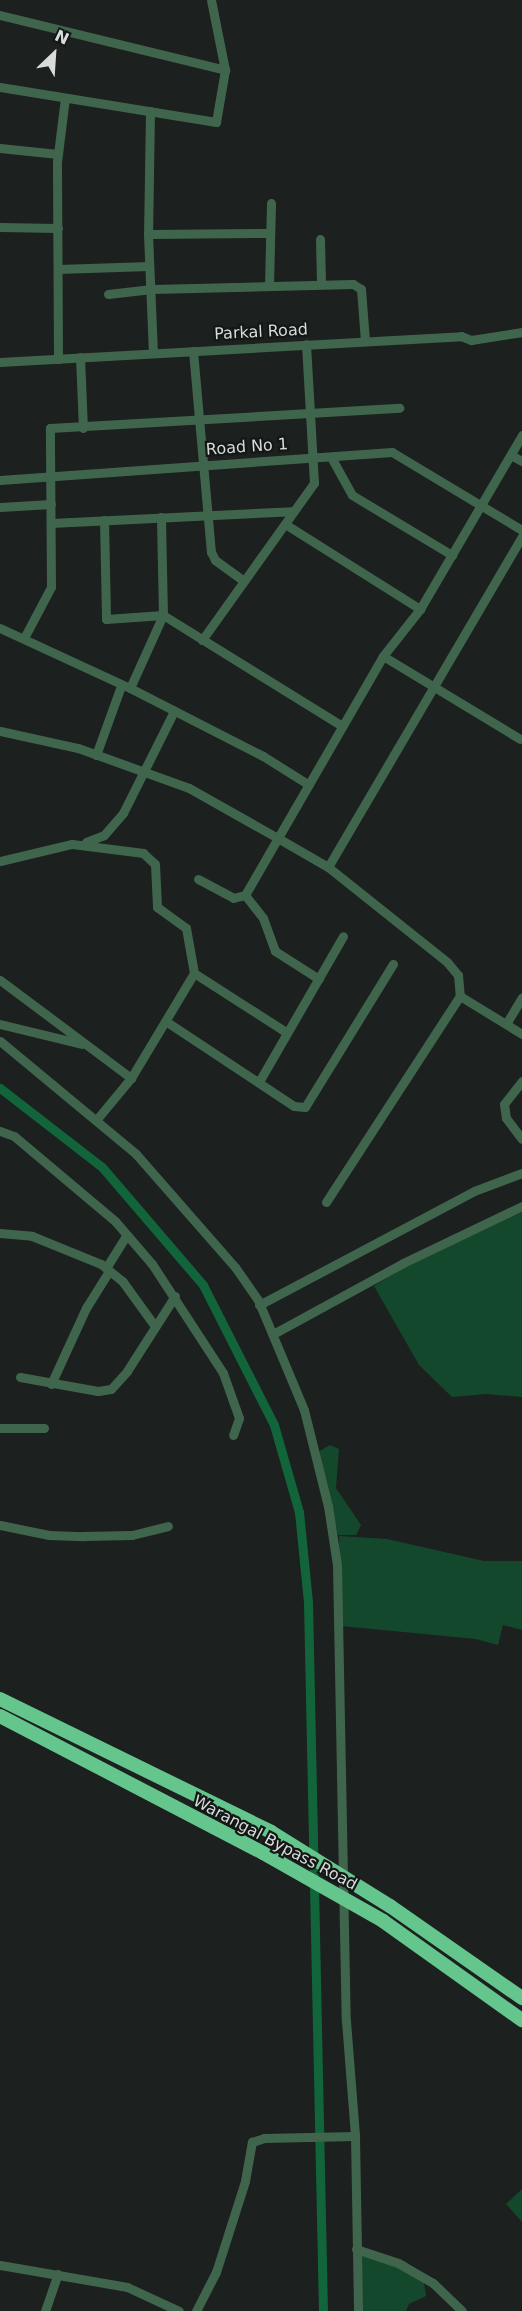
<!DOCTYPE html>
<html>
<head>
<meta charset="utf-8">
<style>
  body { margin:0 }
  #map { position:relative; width:522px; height:2311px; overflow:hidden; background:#1c201e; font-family:"DejaVu Sans",sans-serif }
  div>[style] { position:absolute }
  .green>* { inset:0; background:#14482c }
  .canal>* { height:9px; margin:-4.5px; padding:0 4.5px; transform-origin:4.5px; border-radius:4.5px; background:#12653b }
  .minor>* { height:9px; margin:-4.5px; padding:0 4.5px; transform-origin:4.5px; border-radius:4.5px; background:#40654d }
  .highway>* { height:14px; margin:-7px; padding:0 7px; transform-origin:7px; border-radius:7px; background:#64c68c }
  .highway-bridge>* { height:14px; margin:-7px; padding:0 7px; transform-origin:7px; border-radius:7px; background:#64c68c }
  span { translate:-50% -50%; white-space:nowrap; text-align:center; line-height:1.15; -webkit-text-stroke:4.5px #131715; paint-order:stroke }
  .street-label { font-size:16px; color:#d8dbd9 }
  .north { position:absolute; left:24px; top:24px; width:60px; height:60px; -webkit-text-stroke:4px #131715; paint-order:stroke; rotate:25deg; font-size:16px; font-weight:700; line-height:24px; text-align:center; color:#d8dbd9 }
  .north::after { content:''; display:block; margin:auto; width:21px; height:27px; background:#d8dbd9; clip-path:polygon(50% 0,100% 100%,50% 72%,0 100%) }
</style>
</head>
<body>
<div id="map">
  <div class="green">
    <div style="clip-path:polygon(522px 1212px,522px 1397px,486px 1394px,452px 1397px,419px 1365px,374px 1286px,413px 1262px)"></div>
    <div style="clip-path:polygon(330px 1445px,339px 1449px,336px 1488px,361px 1525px,356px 1535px,338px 1535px,318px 1452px)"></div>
    <div style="clip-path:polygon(339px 1536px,387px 1539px,484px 1561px,522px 1561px,522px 1630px,503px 1625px,498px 1645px,476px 1639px,341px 1626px)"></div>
    <div style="clip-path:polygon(522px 2189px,522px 2222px,506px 2204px)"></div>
    <div style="clip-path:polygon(362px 2253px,405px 2261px,423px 2276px,426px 2296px,409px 2304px,406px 2311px,362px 2311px)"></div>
  </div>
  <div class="canal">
    <div style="left:0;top:1088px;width:129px;rotate:37.8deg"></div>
    <div style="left:102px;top:1167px;width:155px;rotate:49.4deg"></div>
    <div style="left:203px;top:1285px;width:157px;rotate:63.1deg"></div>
    <div style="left:274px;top:1425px;width:91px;rotate:74deg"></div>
    <div style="left:299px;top:1512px;width:90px;rotate:84.3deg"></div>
    <div style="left:308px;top:1602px;width:709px;rotate:88.79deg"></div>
  </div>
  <div class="minor">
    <div style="left:0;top:15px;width:232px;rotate:13.7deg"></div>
    <div style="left:0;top:87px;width:219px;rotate:9.2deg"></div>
    <div style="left:216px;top:122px;width:53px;rotate:-80.2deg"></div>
    <div style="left:225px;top:70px;width:71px;rotate:-101.3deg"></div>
    <div style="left:150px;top:111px;width:123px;rotate:90.9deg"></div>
    <div style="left:148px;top:234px;width:119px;rotate:87.6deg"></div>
    <div style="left:0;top:148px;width:58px;rotate:5.9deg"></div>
    <div style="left:0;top:227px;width:58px;rotate:1deg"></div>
    <div style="left:148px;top:234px;width:120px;rotate:-0.5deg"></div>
    <div style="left:320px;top:239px;width:45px;rotate:88.7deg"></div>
    <div style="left:58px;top:269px;width:91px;rotate:-1.9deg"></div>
    <div style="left:269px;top:285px;width:82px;rotate:-88.6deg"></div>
    <div style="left:108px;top:294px;width:44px;rotate:-6.5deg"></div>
    <div style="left:152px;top:289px;width:201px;rotate:-1.4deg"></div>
    <div style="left:353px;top:284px;width:9px;rotate:32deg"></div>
    <div style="left:361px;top:289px;width:52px;rotate:85.6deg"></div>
    <div style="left:193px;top:351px;width:202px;rotate:84.9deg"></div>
    <div style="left:211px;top:552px;width:9px;rotate:63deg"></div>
    <div style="left:215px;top:560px;width:34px;rotate:36deg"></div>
    <div style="left:80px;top:357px;width:71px;rotate:87.6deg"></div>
    <div style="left:58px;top:359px;width:197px;rotate:-90.3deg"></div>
    <div style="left:57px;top:162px;width:64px;rotate:-82.9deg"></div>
    <div style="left:0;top:362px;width:462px;rotate:-3.2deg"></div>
    <div style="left:461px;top:336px;width:11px;rotate:22deg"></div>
    <div style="left:471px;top:340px;width:52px;rotate:-8.9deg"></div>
    <div style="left:511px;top:455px;width:13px;rotate:29deg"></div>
    <div style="left:331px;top:457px;width:43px;rotate:61.1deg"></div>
    <div style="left:352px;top:495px;width:117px;rotate:31deg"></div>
    <div style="left:0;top:480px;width:393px;rotate:-4.1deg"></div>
    <div style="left:392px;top:452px;width:152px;rotate:31deg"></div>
    <div style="left:0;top:507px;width:51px;rotate:-3.4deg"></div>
    <div style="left:104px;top:520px;width:99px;rotate:88.8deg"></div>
    <div style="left:106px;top:619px;width:57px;rotate:-4deg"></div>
    <div style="left:163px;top:615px;width:211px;rotate:31.8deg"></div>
    <div style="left:51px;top:523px;width:242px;rotate:-2.8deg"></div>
    <div style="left:285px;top:524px;width:160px;rotate:32.2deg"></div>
    <div style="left:0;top:628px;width:143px;rotate:24.8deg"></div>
    <div style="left:130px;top:688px;width:149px;rotate:27.1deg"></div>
    <div style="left:263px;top:756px;width:54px;rotate:32.2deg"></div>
    <div style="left:24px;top:638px;width:58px;rotate:-62.1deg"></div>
    <div style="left:51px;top:587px;width:159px;rotate:-90.4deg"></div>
    <div style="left:50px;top:428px;width:350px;rotate:-3.3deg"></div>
    <div style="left:202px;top:640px;width:193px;rotate:-54.5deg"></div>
    <div style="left:314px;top:483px;width:139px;rotate:-93.3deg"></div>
    <div style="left:383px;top:656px;width:160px;rotate:31.2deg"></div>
    <div style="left:130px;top:688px;width:80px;rotate:-65.7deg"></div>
    <div style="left:163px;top:615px;width:98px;rotate:-91.2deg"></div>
    <div style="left:0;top:731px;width:80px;rotate:12.3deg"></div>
    <div style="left:78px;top:748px;width:118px;rotate:19.8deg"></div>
    <div style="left:189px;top:788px;width:100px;rotate:29.4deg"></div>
    <div style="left:276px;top:837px;width:60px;rotate:30deg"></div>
    <div style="left:328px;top:867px;width:152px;rotate:38.6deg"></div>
    <div style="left:447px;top:962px;width:17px;rotate:50deg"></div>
    <div style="left:458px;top:975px;width:21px;rotate:85deg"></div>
    <div style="left:460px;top:996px;width:73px;rotate:31.5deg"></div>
    <div style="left:96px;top:755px;width:73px;rotate:-70.1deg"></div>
    <div style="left:86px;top:842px;width:19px;rotate:-21deg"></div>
    <div style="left:104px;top:835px;width:29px;rotate:-49deg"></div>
    <div style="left:123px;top:813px;width:114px;rotate:-63.4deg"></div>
    <div style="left:0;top:861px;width:74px;rotate:-13.3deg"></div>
    <div style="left:72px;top:844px;width:72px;rotate:7.2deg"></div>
    <div style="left:143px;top:853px;width:16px;rotate:43deg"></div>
    <div style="left:155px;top:864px;width:43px;rotate:87.3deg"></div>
    <div style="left:157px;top:907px;width:36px;rotate:36deg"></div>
    <div style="left:186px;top:928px;width:46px;rotate:79.9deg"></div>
    <div style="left:328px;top:867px;width:384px;rotate:-59.6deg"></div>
    <div style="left:198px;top:879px;width:40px;rotate:28deg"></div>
    <div style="left:233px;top:898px;width:12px;rotate:-14deg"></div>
    <div style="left:245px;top:895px;width:276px;rotate:-60deg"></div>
    <div style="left:383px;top:656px;width:60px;rotate:-51.8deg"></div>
    <div style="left:420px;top:609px;width:202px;rotate:-59.6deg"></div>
    <div style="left:245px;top:895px;width:29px;rotate:52deg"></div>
    <div style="left:263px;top:918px;width:35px;rotate:70deg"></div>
    <div style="left:275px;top:951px;width:52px;rotate:32.5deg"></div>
    <div style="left:0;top:980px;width:164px;rotate:36.8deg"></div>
    <div style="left:131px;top:1078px;width:122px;rotate:-59deg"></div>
    <div style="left:194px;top:973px;width:109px;rotate:32.7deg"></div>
    <div style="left:167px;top:1022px;width:152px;rotate:33.5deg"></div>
    <div style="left:294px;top:1106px;width:11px;rotate:5deg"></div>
    <div style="left:305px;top:1107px;width:168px;rotate:-58.4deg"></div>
    <div style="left:0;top:1024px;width:84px;rotate:13.7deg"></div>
    <div style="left:506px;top:1024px;width:31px;rotate:-59deg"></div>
    <div style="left:0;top:1041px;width:177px;rotate:39.7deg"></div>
    <div style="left:136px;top:1154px;width:150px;rotate:48.8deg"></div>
    <div style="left:235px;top:1267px;width:40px;rotate:55.1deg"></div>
    <div style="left:258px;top:1300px;width:119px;rotate:67.3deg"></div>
    <div style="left:304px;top:1410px;width:99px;rotate:76deg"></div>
    <div style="left:328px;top:1506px;width:60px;rotate:81.3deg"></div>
    <div style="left:337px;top:1565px;width:456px;rotate:88.9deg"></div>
    <div style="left:346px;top:2021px;width:115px;rotate:85.5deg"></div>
    <div style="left:355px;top:2136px;width:175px;rotate:89deg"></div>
    <div style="left:260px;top:1080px;width:166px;rotate:-60deg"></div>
    <div style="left:522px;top:1081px;width:29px;rotate:128deg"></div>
    <div style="left:504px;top:1104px;width:14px;rotate:82deg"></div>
    <div style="left:506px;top:1118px;width:26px;rotate:53deg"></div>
    <div style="left:97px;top:1119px;width:53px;rotate:-50.3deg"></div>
    <div style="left:0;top:1131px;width:15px;rotate:20deg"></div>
    <div style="left:14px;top:1136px;width:132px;rotate:40.1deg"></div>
    <div style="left:115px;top:1221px;width:57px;rotate:49.3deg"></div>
    <div style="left:152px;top:1264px;width:130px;rotate:56.9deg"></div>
    <div style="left:223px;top:1373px;width:48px;rotate:70.4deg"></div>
    <div style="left:239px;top:1418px;width:18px;rotate:109deg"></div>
    <div style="left:326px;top:1202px;width:246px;rotate:-57deg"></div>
    <div style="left:0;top:1233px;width:32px;rotate:5deg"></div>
    <div style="left:32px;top:1236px;width:74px;rotate:22.1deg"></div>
    <div style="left:101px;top:1264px;width:28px;rotate:39deg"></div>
    <div style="left:123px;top:1282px;width:53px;rotate:54.2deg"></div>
    <div style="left:106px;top:1268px;width:39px;rotate:-58deg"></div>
    <div style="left:259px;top:1305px;width:243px;rotate:-27.9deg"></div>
    <div style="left:474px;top:1191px;width:51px;rotate:-20.6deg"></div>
    <div style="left:273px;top:1334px;width:148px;rotate:-28.6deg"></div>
    <div style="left:403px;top:1263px;width:132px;rotate:-25.6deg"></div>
    <div style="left:20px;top:1377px;width:79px;rotate:10.2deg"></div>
    <div style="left:98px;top:1391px;width:13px;rotate:-9deg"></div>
    <div style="left:111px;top:1389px;width:24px;rotate:-48deg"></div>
    <div style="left:127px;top:1371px;width:89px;rotate:-57.4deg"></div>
    <div style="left:51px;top:1384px;width:84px;rotate:-65.3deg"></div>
    <div style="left:86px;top:1308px;width:44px;rotate:-58.1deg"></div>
    <div style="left:0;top:1428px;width:44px"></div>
    <div style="left:0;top:1525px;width:50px;rotate:11.5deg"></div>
    <div style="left:49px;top:1535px;width:35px;rotate:2deg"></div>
    <div style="left:84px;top:1536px;width:48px;rotate:-1.2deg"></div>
    <div style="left:132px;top:1535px;width:37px;rotate:-14deg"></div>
    <div style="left:356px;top:2249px;width:44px;rotate:18.4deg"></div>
    <div style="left:398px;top:2263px;width:40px;rotate:29.7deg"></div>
    <div style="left:433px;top:2283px;width:40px;rotate:44deg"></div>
    <div style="left:0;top:2265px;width:129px;rotate:9.8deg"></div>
    <div style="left:127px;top:2287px;width:57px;rotate:24.8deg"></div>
    <div style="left:45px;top:2311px;width:39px;rotate:-71deg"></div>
    <div style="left:196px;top:2311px;width:44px;rotate:-62.9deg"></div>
    <div style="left:216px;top:2272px;width:96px;rotate:-72.3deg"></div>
    <div style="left:245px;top:2181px;width:40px;rotate:-80deg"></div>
    <div style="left:252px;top:2142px;width:13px;rotate:-18deg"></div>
    <div style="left:264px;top:2138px;width:91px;rotate:-1.3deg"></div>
  </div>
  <div class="highway">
    <div style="left:0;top:1699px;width:302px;rotate:26.1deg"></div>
    <div style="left:0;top:1716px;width:297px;rotate:27.5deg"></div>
    <div style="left:390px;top:1906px;width:161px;rotate:34.9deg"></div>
    <div style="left:383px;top:1921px;width:171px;rotate:35.5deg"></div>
  </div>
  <div class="highway-bridge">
    <div style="left:271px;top:1832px;width:140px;rotate:31.9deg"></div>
    <div style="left:263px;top:1853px;width:138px;rotate:29.5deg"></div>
  </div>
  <div class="street-label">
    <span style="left:261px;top:332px;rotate:-3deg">Parkal Road</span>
    <span style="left:247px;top:447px;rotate:-4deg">Road No 1</span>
    <span style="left:275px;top:1843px;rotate:28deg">Warangal Bypass Road</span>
  </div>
  <div class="north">N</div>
</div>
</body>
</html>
